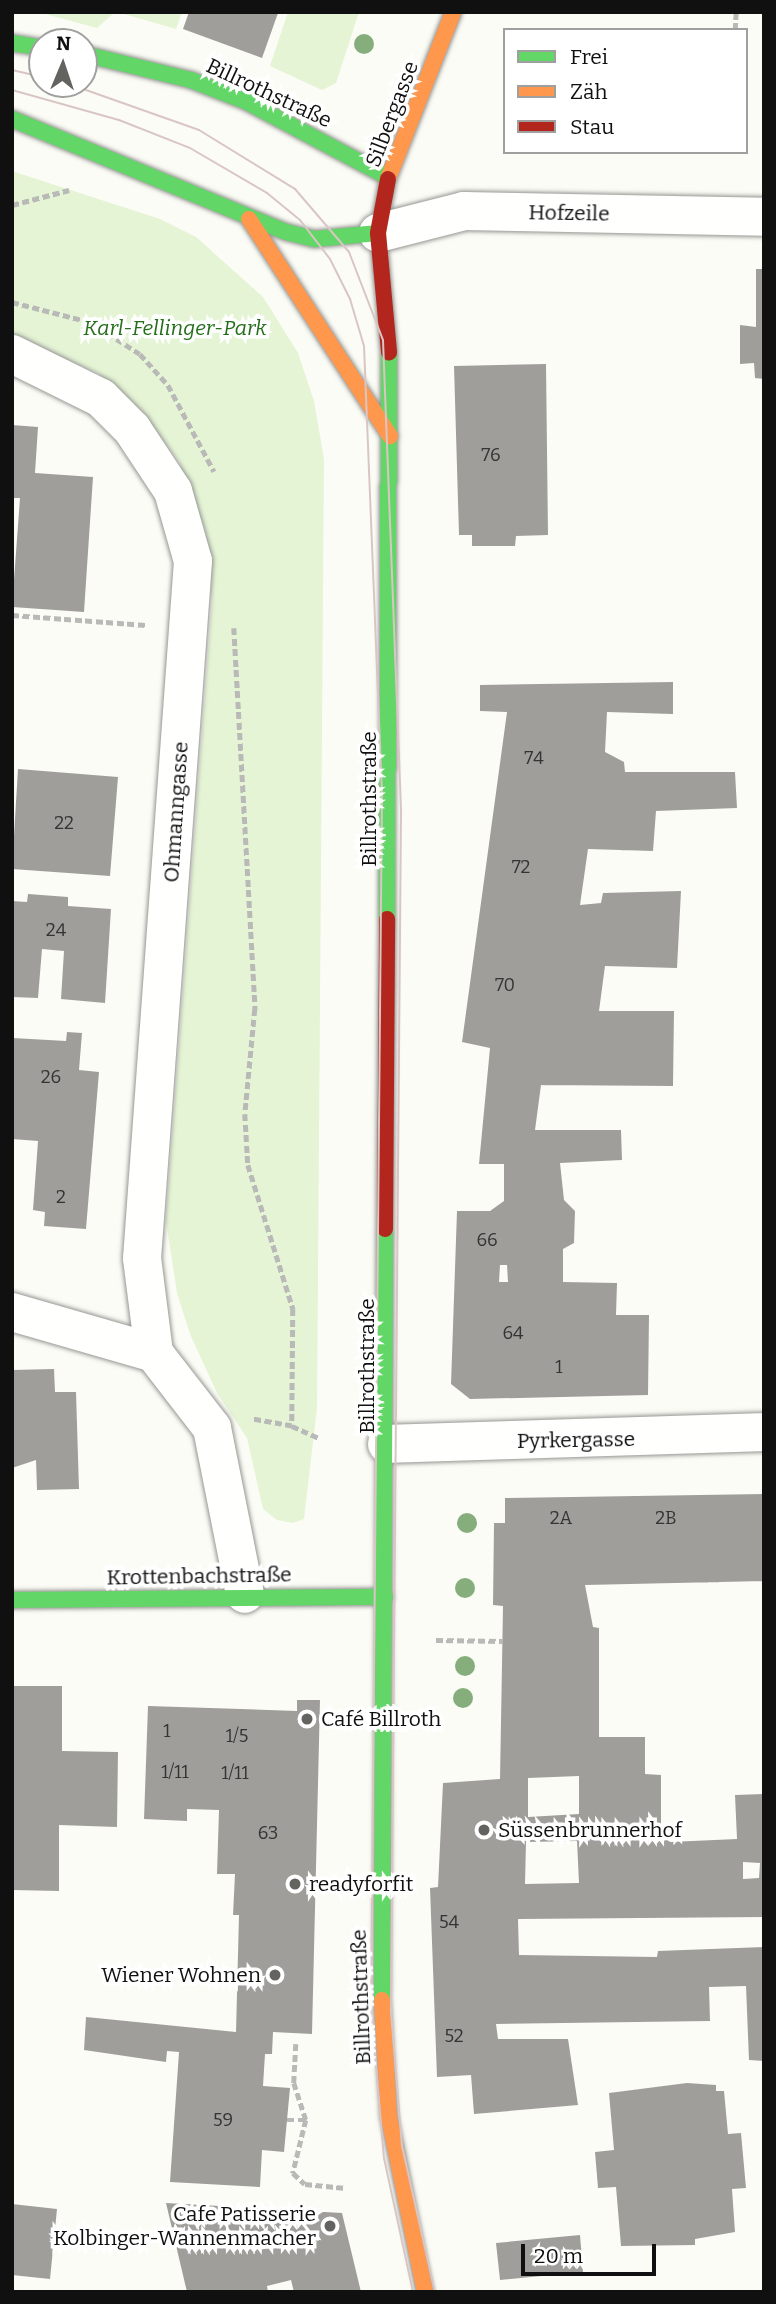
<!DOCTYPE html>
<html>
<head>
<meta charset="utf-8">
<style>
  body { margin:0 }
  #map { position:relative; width:776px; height:2304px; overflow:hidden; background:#fcfcf6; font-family:Bitter,serif }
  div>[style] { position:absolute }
  .green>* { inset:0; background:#e4f4d4 }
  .building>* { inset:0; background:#a09e9b }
  .path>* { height:4.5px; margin-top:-2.25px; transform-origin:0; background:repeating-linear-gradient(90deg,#b9b9b8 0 7px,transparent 0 10.5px) }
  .roads { filter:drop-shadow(0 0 2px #969694) drop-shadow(0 0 2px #969694) }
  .street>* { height:38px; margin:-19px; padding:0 19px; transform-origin:19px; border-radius:19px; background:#fffffe }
  .fast>* { height:16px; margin:-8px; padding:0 8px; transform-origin:8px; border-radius:8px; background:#63d668 }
  .slow>* { height:16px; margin:-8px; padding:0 8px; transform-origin:8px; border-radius:8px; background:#ff974d }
  .jam>* { height:16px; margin:-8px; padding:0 8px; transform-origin:8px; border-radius:8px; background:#b3261e }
  .tram>* { height:2px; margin:-1px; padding:0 1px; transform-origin:1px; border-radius:1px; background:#d9c6c4 }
  .trees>* { width:20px; height:20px; margin:-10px; border-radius:50%; background:#86ae7d }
  .dots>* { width:19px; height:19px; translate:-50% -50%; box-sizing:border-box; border:4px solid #fff; border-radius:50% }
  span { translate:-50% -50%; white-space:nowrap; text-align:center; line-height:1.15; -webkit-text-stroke:7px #fff; paint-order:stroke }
  .number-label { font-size:18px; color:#343433 }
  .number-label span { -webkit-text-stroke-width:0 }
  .street-label { font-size:21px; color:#101010 }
  .park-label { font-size:21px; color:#256e1a; font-style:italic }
  .poi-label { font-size:21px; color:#101010 }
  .left { translate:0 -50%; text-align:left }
  .right { translate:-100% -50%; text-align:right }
  .frame { position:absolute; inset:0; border:14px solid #101010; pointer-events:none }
  .legend { position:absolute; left:503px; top:28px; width:245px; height:126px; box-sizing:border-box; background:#fff; border:2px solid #9f9f9f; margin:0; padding:9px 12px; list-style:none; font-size:21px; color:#101010 }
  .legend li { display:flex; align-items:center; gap:14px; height:35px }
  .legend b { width:35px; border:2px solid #9f9f9f }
  .north { position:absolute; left:28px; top:28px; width:70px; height:70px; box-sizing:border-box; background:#fff; border:2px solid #9f9f9f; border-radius:50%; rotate:2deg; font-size:19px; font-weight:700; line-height:28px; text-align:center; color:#101010 }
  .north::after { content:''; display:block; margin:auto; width:24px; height:32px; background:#636360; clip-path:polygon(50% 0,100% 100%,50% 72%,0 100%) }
  .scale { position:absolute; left:521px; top:2244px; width:135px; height:32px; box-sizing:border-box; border:4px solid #101010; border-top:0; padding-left:9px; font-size:21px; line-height:24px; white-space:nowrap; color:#101010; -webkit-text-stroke:5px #fff; paint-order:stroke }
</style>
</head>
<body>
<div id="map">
  <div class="green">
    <div style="clip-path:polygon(38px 12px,115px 12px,97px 28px)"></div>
    <div style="clip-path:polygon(117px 12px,182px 12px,176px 29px)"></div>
    <div style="clip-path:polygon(288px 12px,359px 12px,336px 83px,322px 90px,270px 66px)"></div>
    <div style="clip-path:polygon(12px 171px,160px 219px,196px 237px,263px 297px,298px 353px,314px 401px,324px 459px,317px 1408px,304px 1519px,293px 1523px,277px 1520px,263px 1509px,247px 1438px,217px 1393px,190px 1334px,177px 1293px,166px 1221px,212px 601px,205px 529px,179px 461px,140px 409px,98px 373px,12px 336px)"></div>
  </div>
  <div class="building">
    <div style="clip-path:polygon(189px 12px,276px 12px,278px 13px,262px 58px,183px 29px)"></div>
    <div style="clip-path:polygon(756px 269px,764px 269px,764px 379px,755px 378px,754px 363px,740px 364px,740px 325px,756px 327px)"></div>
    <div style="clip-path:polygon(546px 364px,548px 535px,516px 536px,515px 546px,472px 546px,472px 535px,459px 535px,454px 366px)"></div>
    <div style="clip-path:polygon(12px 425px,38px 427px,35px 473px,93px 477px,84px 612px,12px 607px,20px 498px,12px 498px)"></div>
    <div style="clip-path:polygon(evenodd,673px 682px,673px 714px,607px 712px,605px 752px,624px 762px,625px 772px,735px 772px,737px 808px,656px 811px,653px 851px,588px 849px,580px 905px,601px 903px,603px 893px,681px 891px,677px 968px,605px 966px,599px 1011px,674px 1011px,673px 1086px,541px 1085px,535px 1130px,621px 1130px,622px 1160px,560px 1163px,564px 1200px,575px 1211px,574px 1243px,563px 1249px,563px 1282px,617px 1283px,616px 1315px,649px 1315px,648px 1395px,470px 1399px,451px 1384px,457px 1211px,490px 1211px,504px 1201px,504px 1164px,479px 1164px,490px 1048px,462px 1042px,507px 712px,480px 711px,480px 685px,673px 682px,500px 1265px,507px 1265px,508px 1282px,499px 1282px,500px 1265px)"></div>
    <div style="clip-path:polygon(18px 769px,118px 777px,110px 876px,12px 869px)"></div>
    <div style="clip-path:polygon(28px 894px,68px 897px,68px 906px,111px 909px,105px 1003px,61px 999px,64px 951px,42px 949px,38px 998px,12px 997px,12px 901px,27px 902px)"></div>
    <div style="clip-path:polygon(67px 1032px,82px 1033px,79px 1070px,99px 1072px,86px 1229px,44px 1226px,45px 1212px,33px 1210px,38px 1141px,12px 1139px,13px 1038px,66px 1041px)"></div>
    <div style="clip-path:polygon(54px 1369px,55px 1392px,76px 1392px,79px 1489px,37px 1490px,36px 1460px,12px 1468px,12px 1370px)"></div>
    <div style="clip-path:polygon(evenodd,764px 1494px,764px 1581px,585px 1585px,593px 1627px,599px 1628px,599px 1737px,645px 1737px,645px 1774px,661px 1775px,661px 1835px,670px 1842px,737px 1839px,735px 1795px,764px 1794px,764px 1917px,518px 1919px,519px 1955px,657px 1957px,658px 1951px,764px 1947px,764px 2061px,749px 2060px,746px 1986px,709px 1987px,710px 2021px,496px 2024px,498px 2039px,568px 2039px,578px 2105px,474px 2114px,471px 2075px,437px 2077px,430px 1888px,438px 1887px,443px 1783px,500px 1779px,503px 1606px,493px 1605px,494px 1523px,505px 1523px,505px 1498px,764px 1494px,579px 1776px,579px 1814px,528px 1817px,528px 1778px,579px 1776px,764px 1494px,577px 1841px,579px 1883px,525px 1884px,526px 1842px,577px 1841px,764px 1494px,743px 1862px,760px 1863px,759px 1878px,743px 1879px,743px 1862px)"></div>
    <div style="clip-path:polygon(12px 1686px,62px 1686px,62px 1751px,118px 1752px,117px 1827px,59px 1825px,59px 1891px,12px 1890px)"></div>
    <div style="clip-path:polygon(297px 1700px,320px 1700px,312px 2034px,273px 2032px,272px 2054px,265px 2054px,263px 2086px,290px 2088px,284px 2152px,262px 2150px,260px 2187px,170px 2182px,179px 2052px,167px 2051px,166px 2062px,84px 2050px,86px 2017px,236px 2032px,239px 1915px,233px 1915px,235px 1874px,217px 1874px,219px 1810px,187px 1809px,187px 1821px,144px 1819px,148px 1706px,297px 1711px)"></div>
    <div style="clip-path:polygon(687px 2083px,716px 2085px,716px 2091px,724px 2091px,728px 2134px,741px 2133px,746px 2188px,732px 2189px,735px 2232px,695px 2239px,695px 2245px,621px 2246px,616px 2187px,598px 2188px,595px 2152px,614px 2150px,609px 2093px)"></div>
    <div style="clip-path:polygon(evenodd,166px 2203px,342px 2213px,361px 2292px,294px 2292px,291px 2280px,267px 2286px,268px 2292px,187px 2292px,166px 2203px,279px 2234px,282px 2246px,258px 2250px,255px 2238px,279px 2234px)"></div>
    <div style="clip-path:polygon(12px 2204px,57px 2209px,50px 2279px,12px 2275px)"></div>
    <div style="clip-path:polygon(580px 2235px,583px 2272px,500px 2280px,496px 2243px)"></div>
  </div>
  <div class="path">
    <div style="left:735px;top:30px;width:18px;rotate:-87deg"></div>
    <div style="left:12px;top:205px;width:59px;rotate:-14.7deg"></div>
    <div style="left:12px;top:302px;width:81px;rotate:14.4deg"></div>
    <div style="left:90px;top:322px;width:59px;rotate:32.6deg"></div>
    <div style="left:140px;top:354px;width:42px;rotate:47.9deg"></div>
    <div style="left:168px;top:385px;width:98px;rotate:61.9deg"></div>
    <div style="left:12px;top:615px;width:134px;rotate:4.3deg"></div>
    <div style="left:234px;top:628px;width:382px;rotate:86.8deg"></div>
    <div style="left:255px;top:1009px;width:105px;rotate:95.4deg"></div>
    <div style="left:245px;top:1114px;width:51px;rotate:86.6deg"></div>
    <div style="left:248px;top:1165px;width:151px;rotate:72.6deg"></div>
    <div style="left:293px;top:1309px;width:117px;rotate:90.5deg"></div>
    <div style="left:292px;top:1426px;width:39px;rotate:-170deg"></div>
    <div style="left:292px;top:1426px;width:30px;rotate:24deg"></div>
    <div style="left:436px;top:1640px;width:67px;rotate:0.9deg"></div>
    <div style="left:296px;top:2044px;width:39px;rotate:93deg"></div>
    <div style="left:294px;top:2083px;width:39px;rotate:72deg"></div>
    <div style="left:306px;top:2120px;width:55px;rotate:103.8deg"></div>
    <div style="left:293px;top:2173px;width:16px;rotate:43deg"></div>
    <div style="left:305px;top:2184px;width:41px;rotate:5.6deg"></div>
    <div style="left:287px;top:2120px;width:19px"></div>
  </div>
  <div class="roads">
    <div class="street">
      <div style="left:378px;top:233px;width:89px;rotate:-14.3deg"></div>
      <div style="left:464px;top:211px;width:300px;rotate:1.1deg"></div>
      <div style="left:12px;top:354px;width:99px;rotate:26.3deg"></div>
      <div style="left:101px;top:398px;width:44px;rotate:45deg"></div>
      <div style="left:132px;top:429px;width:74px;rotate:56.5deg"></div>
      <div style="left:173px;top:491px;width:73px;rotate:74.1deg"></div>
      <div style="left:193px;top:561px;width:699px;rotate:94.18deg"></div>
      <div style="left:142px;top:1258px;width:96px;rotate:82.8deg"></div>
      <div style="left:12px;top:1312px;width:148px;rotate:16.1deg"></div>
      <div style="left:154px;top:1353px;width:95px;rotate:52.3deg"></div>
      <div style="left:212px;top:1428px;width:169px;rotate:78.8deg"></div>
      <div style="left:387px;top:1444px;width:377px;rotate:-1.8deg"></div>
    </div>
    <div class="fast">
      <div style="left:12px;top:43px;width:30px;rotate:9deg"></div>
      <div style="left:84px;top:54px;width:110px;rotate:13.7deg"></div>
      <div style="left:191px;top:80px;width:60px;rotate:21.4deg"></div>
      <div style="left:247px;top:102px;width:160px;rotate:28deg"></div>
      <div style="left:12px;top:119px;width:296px;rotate:22.4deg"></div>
      <div style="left:286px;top:232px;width:30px;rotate:14deg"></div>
      <div style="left:315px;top:239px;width:63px;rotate:-5.4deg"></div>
      <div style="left:387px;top:919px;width:567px;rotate:-89.8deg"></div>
      <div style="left:12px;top:1600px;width:373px;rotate:-0.5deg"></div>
      <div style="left:382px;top:2000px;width:771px;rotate:-89.78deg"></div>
    </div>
    <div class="slow">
      <div style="left:388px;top:179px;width:179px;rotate:-68.7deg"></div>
      <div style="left:249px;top:219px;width:259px;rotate:57deg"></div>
      <div style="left:382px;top:2000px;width:117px;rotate:86.6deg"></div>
      <div style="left:389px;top:2117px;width:179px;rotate:78.4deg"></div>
    </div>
    <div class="jam">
      <div style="left:388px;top:179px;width:55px;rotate:100.5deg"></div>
      <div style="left:378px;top:233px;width:120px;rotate:84.7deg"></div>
      <div style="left:385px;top:1229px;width:310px;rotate:-89.6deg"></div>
    </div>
  </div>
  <div class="tram">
    <div style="left:12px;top:70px;width:31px;rotate:13deg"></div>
    <div style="left:69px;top:84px;width:138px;rotate:19.5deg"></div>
    <div style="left:199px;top:130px;width:113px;rotate:31.6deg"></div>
    <div style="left:295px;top:189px;width:83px;rotate:49.4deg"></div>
    <div style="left:349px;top:252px;width:94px;rotate:68.9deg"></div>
    <div style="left:383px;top:340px;width:473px;rotate:87.8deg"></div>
    <div style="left:401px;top:813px;width:1199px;rotate:90.48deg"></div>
    <div style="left:391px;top:2012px;width:134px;rotate:85.3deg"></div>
    <div style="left:402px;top:2146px;width:150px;rotate:77.3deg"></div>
    <div style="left:12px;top:90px;width:111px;rotate:15.7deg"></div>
    <div style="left:119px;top:120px;width:76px;rotate:21.5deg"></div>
    <div style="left:190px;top:148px;width:89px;rotate:30.3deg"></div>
    <div style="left:267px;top:193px;width:43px;rotate:39.3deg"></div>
    <div style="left:300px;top:220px;width:49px;rotate:52.4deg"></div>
    <div style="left:330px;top:259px;width:45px;rotate:63.4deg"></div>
    <div style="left:350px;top:299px;width:49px;rotate:73.4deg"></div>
    <div style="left:364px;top:346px;width:445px;rotate:87.7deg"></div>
    <div style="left:382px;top:791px;width:1216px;rotate:90.52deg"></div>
    <div style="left:371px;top:2007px;width:152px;rotate:85.1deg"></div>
    <div style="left:384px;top:2158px;width:137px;rotate:77.8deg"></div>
  </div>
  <div class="trees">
    <div style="left:364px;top:44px"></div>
    <div style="left:467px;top:1523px"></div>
    <div style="left:465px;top:1588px"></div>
    <div style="left:465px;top:1666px"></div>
    <div style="left:463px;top:1698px"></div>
  </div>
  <div class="dots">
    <div style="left:307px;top:1719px;background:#636360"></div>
    <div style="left:484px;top:1830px;background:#636360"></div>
    <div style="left:295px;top:1884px;background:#636360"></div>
    <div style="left:275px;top:1975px;background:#636360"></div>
    <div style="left:330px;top:2226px;background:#636360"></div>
  </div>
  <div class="number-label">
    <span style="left:491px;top:455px">76</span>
    <span style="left:534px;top:758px">74</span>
    <span style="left:64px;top:823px">22</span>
    <span style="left:521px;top:867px">72</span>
    <span style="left:56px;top:930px">24</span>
    <span style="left:505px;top:985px">70</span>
    <span style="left:51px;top:1077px">26</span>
    <span style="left:61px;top:1197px">2</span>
    <span style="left:487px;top:1240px">66</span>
    <span style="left:513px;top:1333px">64</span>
    <span style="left:559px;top:1367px">1</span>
    <span style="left:561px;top:1518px">2A</span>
    <span style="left:666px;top:1518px">2B</span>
    <span style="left:167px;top:1731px">1</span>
    <span style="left:237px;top:1736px">1/5</span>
    <span style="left:175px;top:1772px">1/11</span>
    <span style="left:235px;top:1773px">1/11</span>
    <span style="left:268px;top:1833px">63</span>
    <span style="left:449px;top:1922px">54</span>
    <span style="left:454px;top:2036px">52</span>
    <span style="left:223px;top:2120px">59</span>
  </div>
  <div class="street-label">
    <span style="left:269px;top:93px;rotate:25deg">Billrothstraße</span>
    <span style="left:392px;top:114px;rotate:-69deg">Silbergasse</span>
    <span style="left:569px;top:213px;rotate:1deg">Hofzeile</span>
    <span style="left:369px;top:799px;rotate:-90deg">Billrothstraße</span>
    <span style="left:176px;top:812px;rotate:-86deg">Ohmanngasse</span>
    <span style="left:367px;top:1366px;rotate:-90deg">Billrothstraße</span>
    <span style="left:576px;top:1440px;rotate:-1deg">Pyrkergasse</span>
    <span style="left:199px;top:1576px;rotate:-1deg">Krottenbachstraße</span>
    <span style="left:361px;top:1997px;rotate:-92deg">Billrothstraße</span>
  </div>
  <div class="park-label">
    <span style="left:175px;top:328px">Karl-Fellinger-Park</span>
  </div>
  <div class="poi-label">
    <span class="left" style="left:321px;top:1719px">Café Billroth</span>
    <span class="left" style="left:498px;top:1830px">Süssenbrunnerhof</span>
    <span class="left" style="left:309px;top:1884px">readyforfit</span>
    <span class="right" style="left:261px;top:1975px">Wiener Wohnen</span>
    <span class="right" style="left:316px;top:2226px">Cafe Patisserie<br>Kolbinger-Wannenmacher</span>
  </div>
  <div class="frame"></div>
  <ul class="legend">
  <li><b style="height:9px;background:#63d668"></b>Frei</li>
  <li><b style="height:9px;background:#ff974d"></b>Zäh</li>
  <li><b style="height:9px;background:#b3261e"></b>Stau</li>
  </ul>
  <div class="north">N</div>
  <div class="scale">20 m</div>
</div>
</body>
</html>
